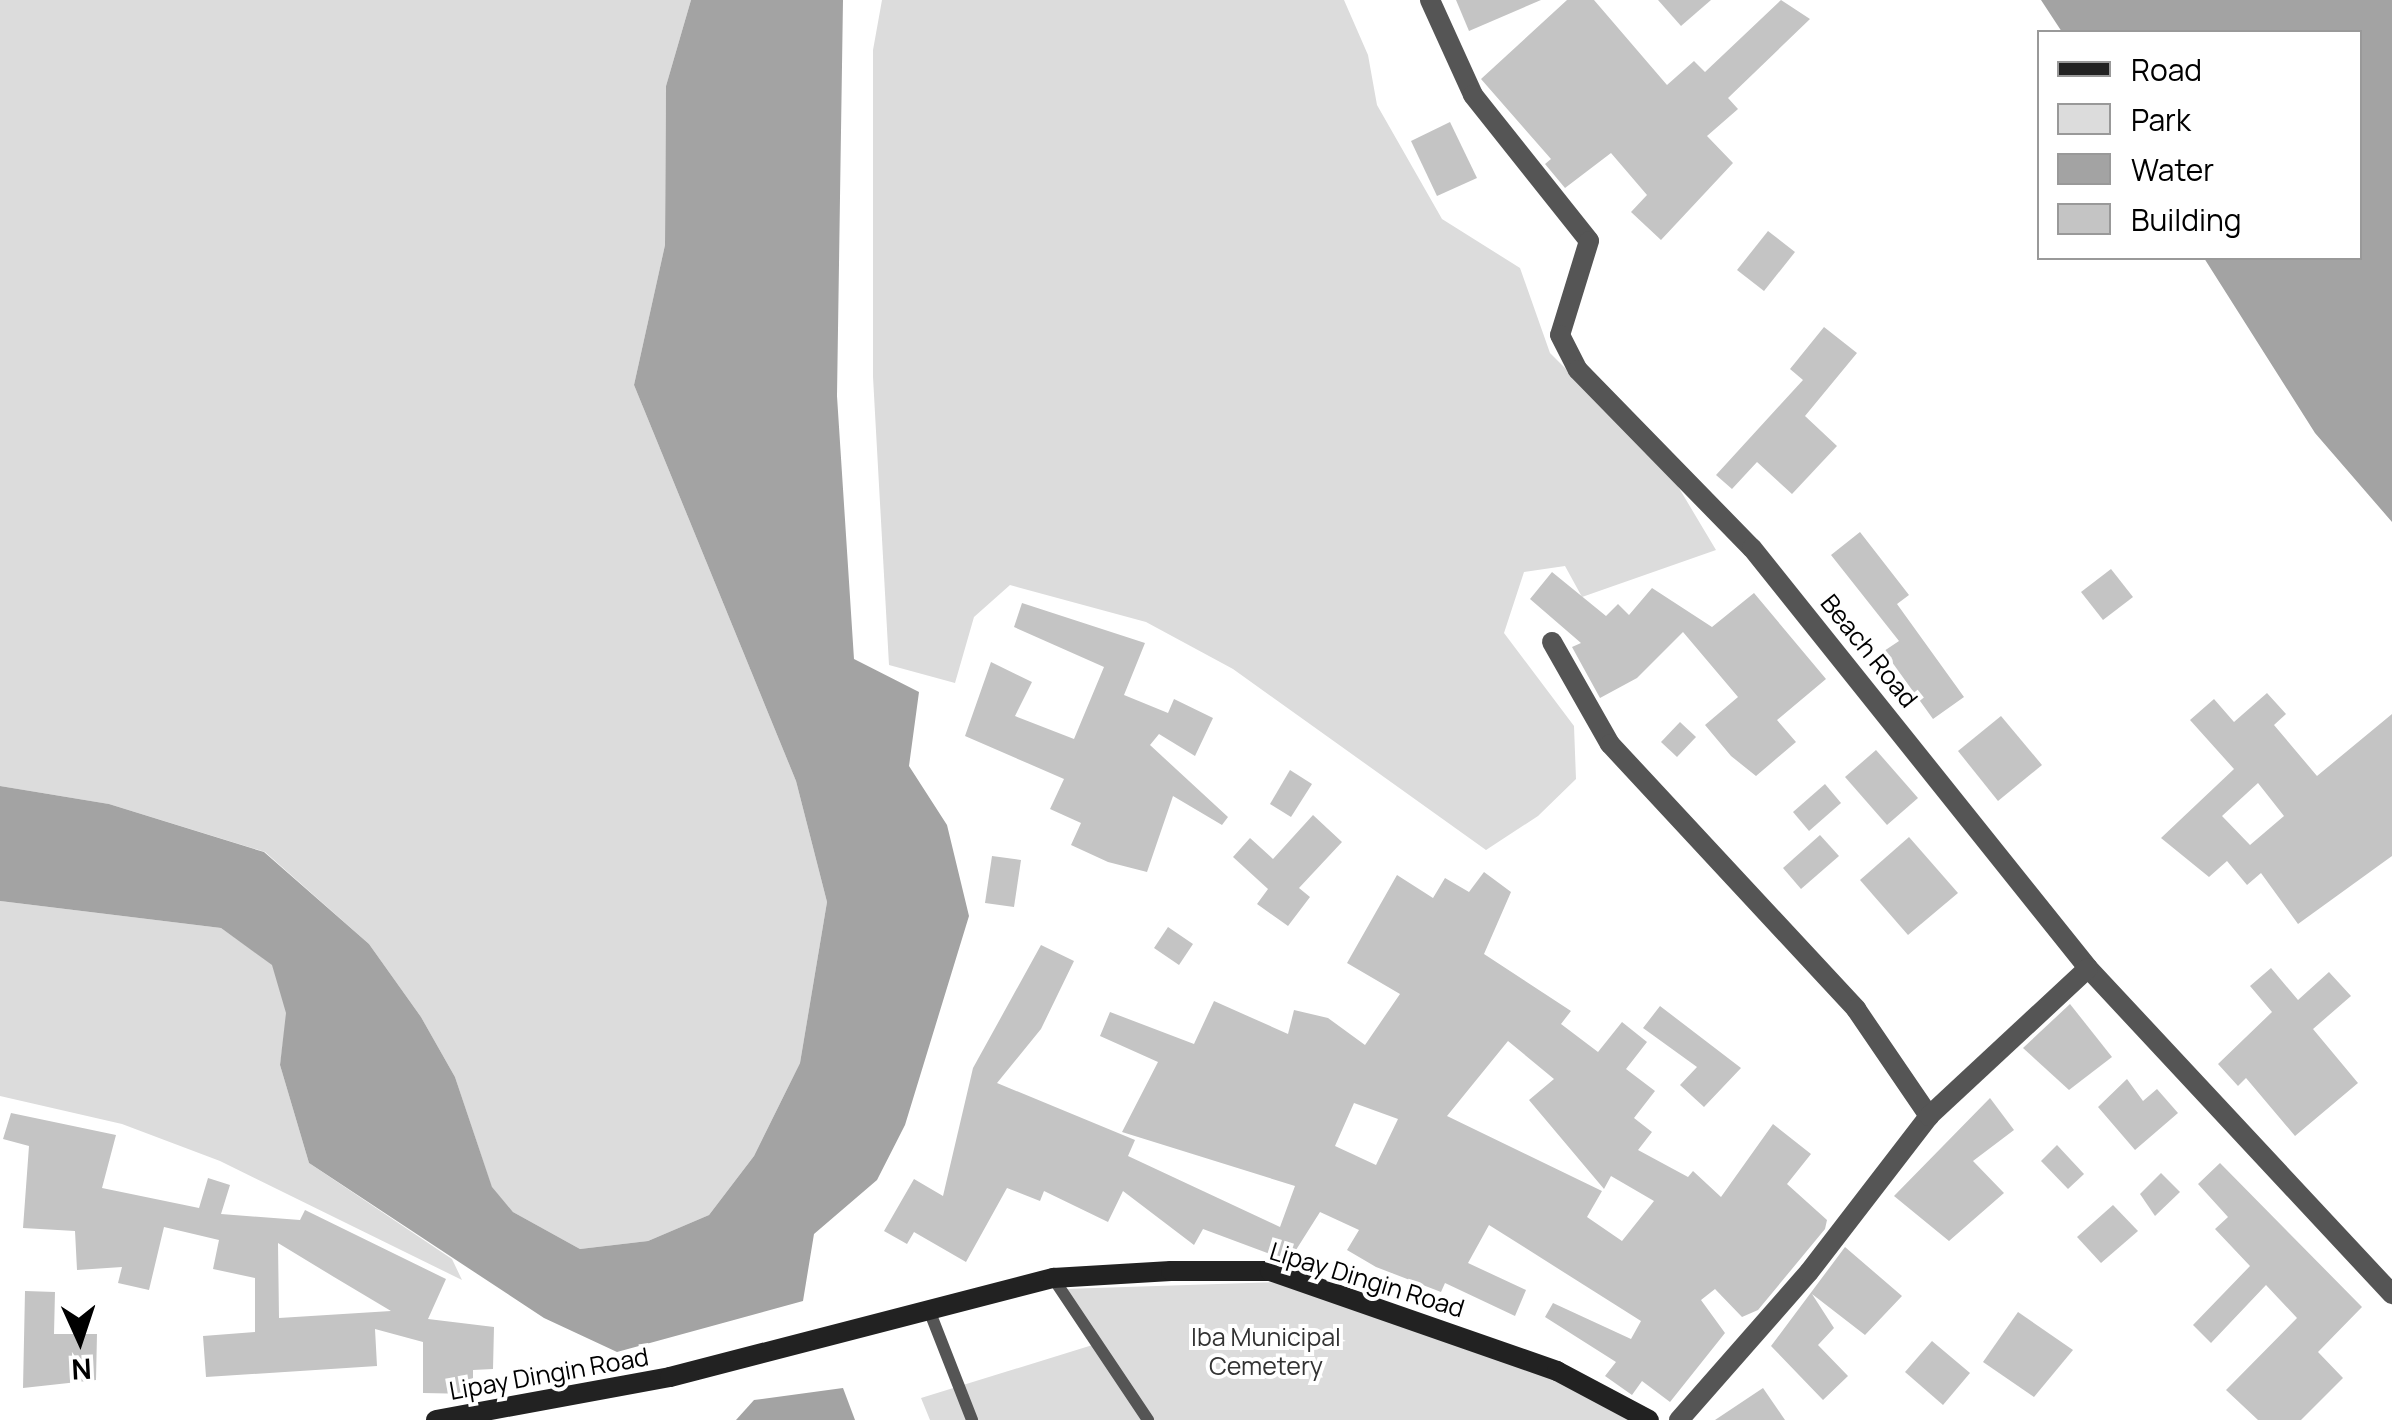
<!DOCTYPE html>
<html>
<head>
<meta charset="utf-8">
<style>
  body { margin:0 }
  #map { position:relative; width:2392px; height:1420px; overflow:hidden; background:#fff; font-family:Manrope,sans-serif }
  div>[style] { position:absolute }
  .green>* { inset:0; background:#dcdcdc }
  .water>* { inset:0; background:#a3a3a3 }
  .building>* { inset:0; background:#c4c4c4 }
  .lane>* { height:12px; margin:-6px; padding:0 6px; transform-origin:6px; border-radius:6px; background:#555 }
  .street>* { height:20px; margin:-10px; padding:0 10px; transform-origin:10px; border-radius:10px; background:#555 }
  .secondary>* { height:20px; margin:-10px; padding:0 10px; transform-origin:10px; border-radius:10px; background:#222 }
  span { translate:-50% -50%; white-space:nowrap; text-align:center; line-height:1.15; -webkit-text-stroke:8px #fff; paint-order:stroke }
  .street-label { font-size:25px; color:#000 }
  .park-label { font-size:25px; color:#333 }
  .legend { position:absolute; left:2037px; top:30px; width:325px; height:230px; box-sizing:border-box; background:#fff; border:2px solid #999; margin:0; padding:12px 18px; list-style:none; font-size:30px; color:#000 }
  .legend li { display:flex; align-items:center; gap:20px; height:50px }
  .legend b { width:50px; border:2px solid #999 }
  .north { position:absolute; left:30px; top:1290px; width:100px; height:100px; -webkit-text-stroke:8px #fff; paint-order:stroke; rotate:177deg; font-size:28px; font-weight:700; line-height:40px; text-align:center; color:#000 }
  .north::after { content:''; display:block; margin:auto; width:35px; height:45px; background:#000; clip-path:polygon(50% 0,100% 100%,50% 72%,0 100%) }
</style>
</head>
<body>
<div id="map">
  <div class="green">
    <div style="clip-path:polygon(0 0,691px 0,666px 86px,665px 245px,634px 385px,796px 781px,827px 902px,800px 1063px,754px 1156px,709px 1215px,648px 1241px,580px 1249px,513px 1212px,492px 1188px,455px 1077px,421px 1017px,369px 944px,265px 852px,109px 804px,0 786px)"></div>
    <div style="clip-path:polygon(882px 0,1344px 0,1368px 55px,1377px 105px,1442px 219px,1520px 268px,1550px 353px,1670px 473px,1716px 550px,1582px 597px,1565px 566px,1524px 572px,1504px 633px,1574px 726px,1576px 779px,1538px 816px,1486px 850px,1233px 669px,1146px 622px,1010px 585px,974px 617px,955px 683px,889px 665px,873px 377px,873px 50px)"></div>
    <div style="clip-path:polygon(0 901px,221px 928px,273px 965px,287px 1013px,280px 1065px,309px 1163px,452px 1259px,462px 1280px,220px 1161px,122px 1124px,0 1096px)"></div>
    <div style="clip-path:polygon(1277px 1282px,1557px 1380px,1636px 1420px,930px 1420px,921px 1398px,1099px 1343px,1064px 1289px)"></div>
  </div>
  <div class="water">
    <div style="clip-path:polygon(691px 0,843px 0,837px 396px,854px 659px,919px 692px,909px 766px,947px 825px,969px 916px,905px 1125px,877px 1180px,814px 1234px,803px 1301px,617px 1352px,544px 1318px,309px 1163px,280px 1065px,286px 1013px,272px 965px,221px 928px,0 901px,0 786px,109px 804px,264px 852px,369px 944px,421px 1017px,455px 1077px,492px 1187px,513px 1212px,580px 1249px,648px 1241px,709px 1215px,754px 1156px,800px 1063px,827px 902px,796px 781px,634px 385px,665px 245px,666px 86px)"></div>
    <div style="clip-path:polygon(2041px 0,2392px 0,2392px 522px,2315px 433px,2204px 258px,2360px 258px,2360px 32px,2062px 32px)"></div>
    <div style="clip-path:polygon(843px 1388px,855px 1420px,736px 1420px,754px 1400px)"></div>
  </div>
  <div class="building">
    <div style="clip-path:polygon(1456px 0,1541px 0,1469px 31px)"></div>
    <div style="clip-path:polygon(1567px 0,1594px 0,1667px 85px,1694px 61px,1705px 72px,1781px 0,1810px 19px,1728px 98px,1738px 109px,1707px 136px,1733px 163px,1661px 240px,1631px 212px,1647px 195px,1611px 153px,1565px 188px,1545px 164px,1551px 159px,1481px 79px)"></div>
    <div style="clip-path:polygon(1658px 0,1711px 0,1681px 26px)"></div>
    <div style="clip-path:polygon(1450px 122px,1477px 178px,1437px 196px,1411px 141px)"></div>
    <div style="clip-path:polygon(1768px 231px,1795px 252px,1764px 291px,1737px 270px)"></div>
    <div style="clip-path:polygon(1824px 327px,1857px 353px,1805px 416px,1837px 446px,1792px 494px,1757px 462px,1732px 489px,1716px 475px,1803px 380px,1790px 369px)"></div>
    <div style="clip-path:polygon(1860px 532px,1909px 595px,1897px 604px,1964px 697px,1933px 719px,1884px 651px,1899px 641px,1831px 555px)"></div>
    <div style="clip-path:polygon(2111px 569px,2133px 597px,2103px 620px,2081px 592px)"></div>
    <div style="clip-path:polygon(1552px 572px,1606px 616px,1618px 604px,1629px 615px,1652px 588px,1712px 627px,1754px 593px,1826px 679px,1777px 720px,1796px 742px,1756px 776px,1731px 756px,1705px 725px,1738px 697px,1683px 632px,1637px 678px,1600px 698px,1572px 647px,1581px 643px,1530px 599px)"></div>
    <div style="clip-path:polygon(1022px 603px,1145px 643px,1124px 695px,1168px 713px,1174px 699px,1213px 718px,1195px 756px,1159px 734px,1150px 745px,1228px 817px,1222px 825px,1173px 796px,1147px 872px,1108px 862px,1071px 845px,1081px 823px,1050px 809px,1064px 779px,965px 736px,991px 662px,1032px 682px,1015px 716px,1074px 739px,1104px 667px,1014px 627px)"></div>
    <div style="clip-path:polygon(evenodd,2267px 693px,2286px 714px,2274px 725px,2317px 776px,2392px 714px,2392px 856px,2298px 924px,2261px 873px,2247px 885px,2227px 861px,2209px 877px,2161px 838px,2234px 769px,2190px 720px,2214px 699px,2234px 722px,2267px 693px,2258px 783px,2284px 816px,2250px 845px,2222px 816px,2258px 783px)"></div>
    <div style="clip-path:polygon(2001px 716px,2042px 765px,1998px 801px,1958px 751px)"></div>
    <div style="clip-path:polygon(1680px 722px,1696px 737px,1677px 757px,1661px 742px)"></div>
    <div style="clip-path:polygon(1876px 750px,1918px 798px,1887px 825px,1845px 777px)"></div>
    <div style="clip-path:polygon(1290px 770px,1312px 784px,1291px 817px,1270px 804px)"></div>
    <div style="clip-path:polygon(1825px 784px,1841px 803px,1809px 831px,1793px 812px)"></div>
    <div style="clip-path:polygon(1313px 815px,1342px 842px,1299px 888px,1310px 897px,1288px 926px,1257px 904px,1268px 889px,1233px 857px,1250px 838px,1273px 859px)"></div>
    <div style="clip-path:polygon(1820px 835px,1839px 856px,1801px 889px,1783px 868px)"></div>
    <div style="clip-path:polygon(1909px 837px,1958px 893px,1908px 935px,1860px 880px)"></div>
    <div style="clip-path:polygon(992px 856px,1021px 860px,1014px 907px,985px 903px)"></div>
    <div style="clip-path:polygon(evenodd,1484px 872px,1511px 892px,1484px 954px,1571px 1011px,1561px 1024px,1598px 1052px,1622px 1022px,1647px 1042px,1626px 1069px,1655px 1091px,1634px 1118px,1652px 1132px,1638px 1150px,1688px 1177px,1693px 1171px,1721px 1197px,1773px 1124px,1811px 1154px,1787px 1184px,1827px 1220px,1825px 1229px,1758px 1310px,1742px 1317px,1715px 1289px,1701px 1300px,1725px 1333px,1670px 1402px,1642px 1381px,1632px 1395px,1605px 1376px,1616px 1362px,1545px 1317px,1553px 1303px,1631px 1339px,1641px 1321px,1489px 1225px,1468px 1263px,1526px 1290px,1515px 1316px,1445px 1283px,1441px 1292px,1376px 1267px,1347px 1250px,1359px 1230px,1320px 1212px,1289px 1261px,1203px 1229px,1194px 1245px,1123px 1191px,1108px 1222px,1044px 1191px,1040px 1201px,1007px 1188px,966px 1262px,914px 1232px,907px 1244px,884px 1231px,914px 1179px,943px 1196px,973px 1068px,1041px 945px,1074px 961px,1041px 1029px,997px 1083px,1135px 1140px,1128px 1156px,1280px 1227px,1295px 1186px,1122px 1132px,1158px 1062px,1100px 1036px,1110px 1012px,1194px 1044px,1214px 1001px,1288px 1034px,1294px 1010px,1328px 1018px,1365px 1045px,1400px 994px,1347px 963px,1397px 875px,1433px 898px,1445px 878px,1469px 892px,1484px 872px,1508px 1041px,1554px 1079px,1529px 1100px,1604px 1189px,1611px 1176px,1654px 1201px,1622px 1241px,1587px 1217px,1602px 1191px,1447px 1116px,1508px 1041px,1484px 872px,1354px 1103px,1398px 1119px,1376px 1165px,1335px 1146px,1354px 1103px)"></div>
    <div style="clip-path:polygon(1168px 927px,1193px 944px,1179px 965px,1154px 948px)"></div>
    <div style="clip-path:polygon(2271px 968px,2298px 1000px,2329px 972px,2351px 996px,2313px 1029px,2358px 1083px,2295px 1136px,2246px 1078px,2238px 1086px,2218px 1064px,2272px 1012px,2250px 986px)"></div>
    <div style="clip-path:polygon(2070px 1004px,2112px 1057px,2069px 1090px,2023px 1048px)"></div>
    <div style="clip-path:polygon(1660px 1006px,1741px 1068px,1704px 1107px,1680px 1085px,1697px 1067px,1643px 1028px)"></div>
    <div style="clip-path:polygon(2127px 1079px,2143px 1101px,2157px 1089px,2178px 1113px,2135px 1150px,2098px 1107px)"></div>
    <div style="clip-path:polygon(1990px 1098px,2014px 1130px,1973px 1161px,2004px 1193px,1949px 1241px,1894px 1196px)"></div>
    <div style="clip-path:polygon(evenodd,11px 1113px,116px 1135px,102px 1188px,199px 1208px,208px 1178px,230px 1185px,221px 1214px,300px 1220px,305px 1210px,446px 1279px,428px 1319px,494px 1327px,493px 1369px,473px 1370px,473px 1394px,423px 1393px,423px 1342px,375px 1329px,377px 1366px,206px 1377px,203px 1336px,255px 1332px,255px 1278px,213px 1269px,219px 1240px,164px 1227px,149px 1290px,118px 1283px,122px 1267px,77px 1270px,75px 1231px,23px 1228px,29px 1146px,3px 1139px,11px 1113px,278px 1243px,334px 1277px,391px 1311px,279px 1318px,278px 1243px)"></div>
    <div style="clip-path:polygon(2057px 1145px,2084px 1174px,2068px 1189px,2041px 1161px)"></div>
    <div style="clip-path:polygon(2220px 1163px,2362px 1307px,2318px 1352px,2343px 1378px,2301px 1420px,2258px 1420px,2226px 1390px,2297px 1318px,2266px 1285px,2211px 1343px,2193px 1325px,2250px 1266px,2215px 1229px,2228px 1217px,2198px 1184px)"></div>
    <div style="clip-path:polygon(2161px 1173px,2180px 1192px,2155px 1216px,2140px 1194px)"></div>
    <div style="clip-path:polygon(2113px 1205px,2138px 1231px,2101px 1263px,2077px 1237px)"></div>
    <div style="clip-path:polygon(1845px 1247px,1902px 1296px,1865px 1335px,1812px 1294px,1834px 1328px,1818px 1345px,1848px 1376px,1823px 1400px,1771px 1346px)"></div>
    <div style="clip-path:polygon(25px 1291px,55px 1292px,54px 1334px,97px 1334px,96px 1380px,23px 1388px)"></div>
    <div style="clip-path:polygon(2018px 1312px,2073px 1350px,2034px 1397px,1983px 1362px)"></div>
    <div style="clip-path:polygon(1932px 1341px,1970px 1373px,1943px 1405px,1905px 1372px)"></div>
    <div style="clip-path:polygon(1763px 1388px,1785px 1420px,1715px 1420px)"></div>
  </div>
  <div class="lane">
    <div style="left:1053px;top:1278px;width:171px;rotate:56.2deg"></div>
    <div style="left:929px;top:1310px;width:118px;rotate:68.6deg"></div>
  </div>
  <div class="street">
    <div style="left:1430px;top:0;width:104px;rotate:65.6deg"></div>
    <div style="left:1473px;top:95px;width:186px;rotate:51.5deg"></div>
    <div style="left:1589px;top:241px;width:98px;rotate:107.1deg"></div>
    <div style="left:1560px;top:335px;width:39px;rotate:63deg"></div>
    <div style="left:1578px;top:370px;width:249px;rotate:45.7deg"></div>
    <div style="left:1752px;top:548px;width:538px;rotate:51.34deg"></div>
    <div style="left:2088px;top:968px;width:446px;rotate:47deg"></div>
    <div style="left:1552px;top:642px;width:117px;rotate:60.4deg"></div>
    <div style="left:1610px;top:744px;width:362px;rotate:47.1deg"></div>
    <div style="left:1856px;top:1009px;width:130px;rotate:55.7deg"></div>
    <div style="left:1679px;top:1420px;width:197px;rotate:-48.7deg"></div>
    <div style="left:1809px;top:1272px;width:197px;rotate:-52.4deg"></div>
    <div style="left:1929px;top:1116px;width:217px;rotate:-42.9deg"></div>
  </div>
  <div class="secondary">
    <div style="left:436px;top:1420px;width:238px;rotate:-10.4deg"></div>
    <div style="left:670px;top:1377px;width:396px;rotate:-14.5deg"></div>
    <div style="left:1053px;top:1278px;width:118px;rotate:-3.4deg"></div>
    <div style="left:1171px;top:1271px;width:99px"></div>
    <div style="left:1270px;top:1271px;width:304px;rotate:19.2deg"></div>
    <div style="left:1557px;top:1371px;width:104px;rotate:28deg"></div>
  </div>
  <div class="street-label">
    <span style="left:1869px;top:651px;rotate:51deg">Beach Road</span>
    <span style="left:1367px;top:1280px;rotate:17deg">Lipay Dingin Road</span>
    <span style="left:549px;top:1374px;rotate:-10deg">Lipay Dingin Road</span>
  </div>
  <div class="park-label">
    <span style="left:1266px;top:1352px">Iba Municipal<br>Cemetery</span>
  </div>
  <ul class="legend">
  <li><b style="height:12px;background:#222"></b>Road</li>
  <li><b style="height:28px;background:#dcdcdc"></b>Park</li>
  <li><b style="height:28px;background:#a3a3a3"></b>Water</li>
  <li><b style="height:28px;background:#c4c4c4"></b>Building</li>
  </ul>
  <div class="north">N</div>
</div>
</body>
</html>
